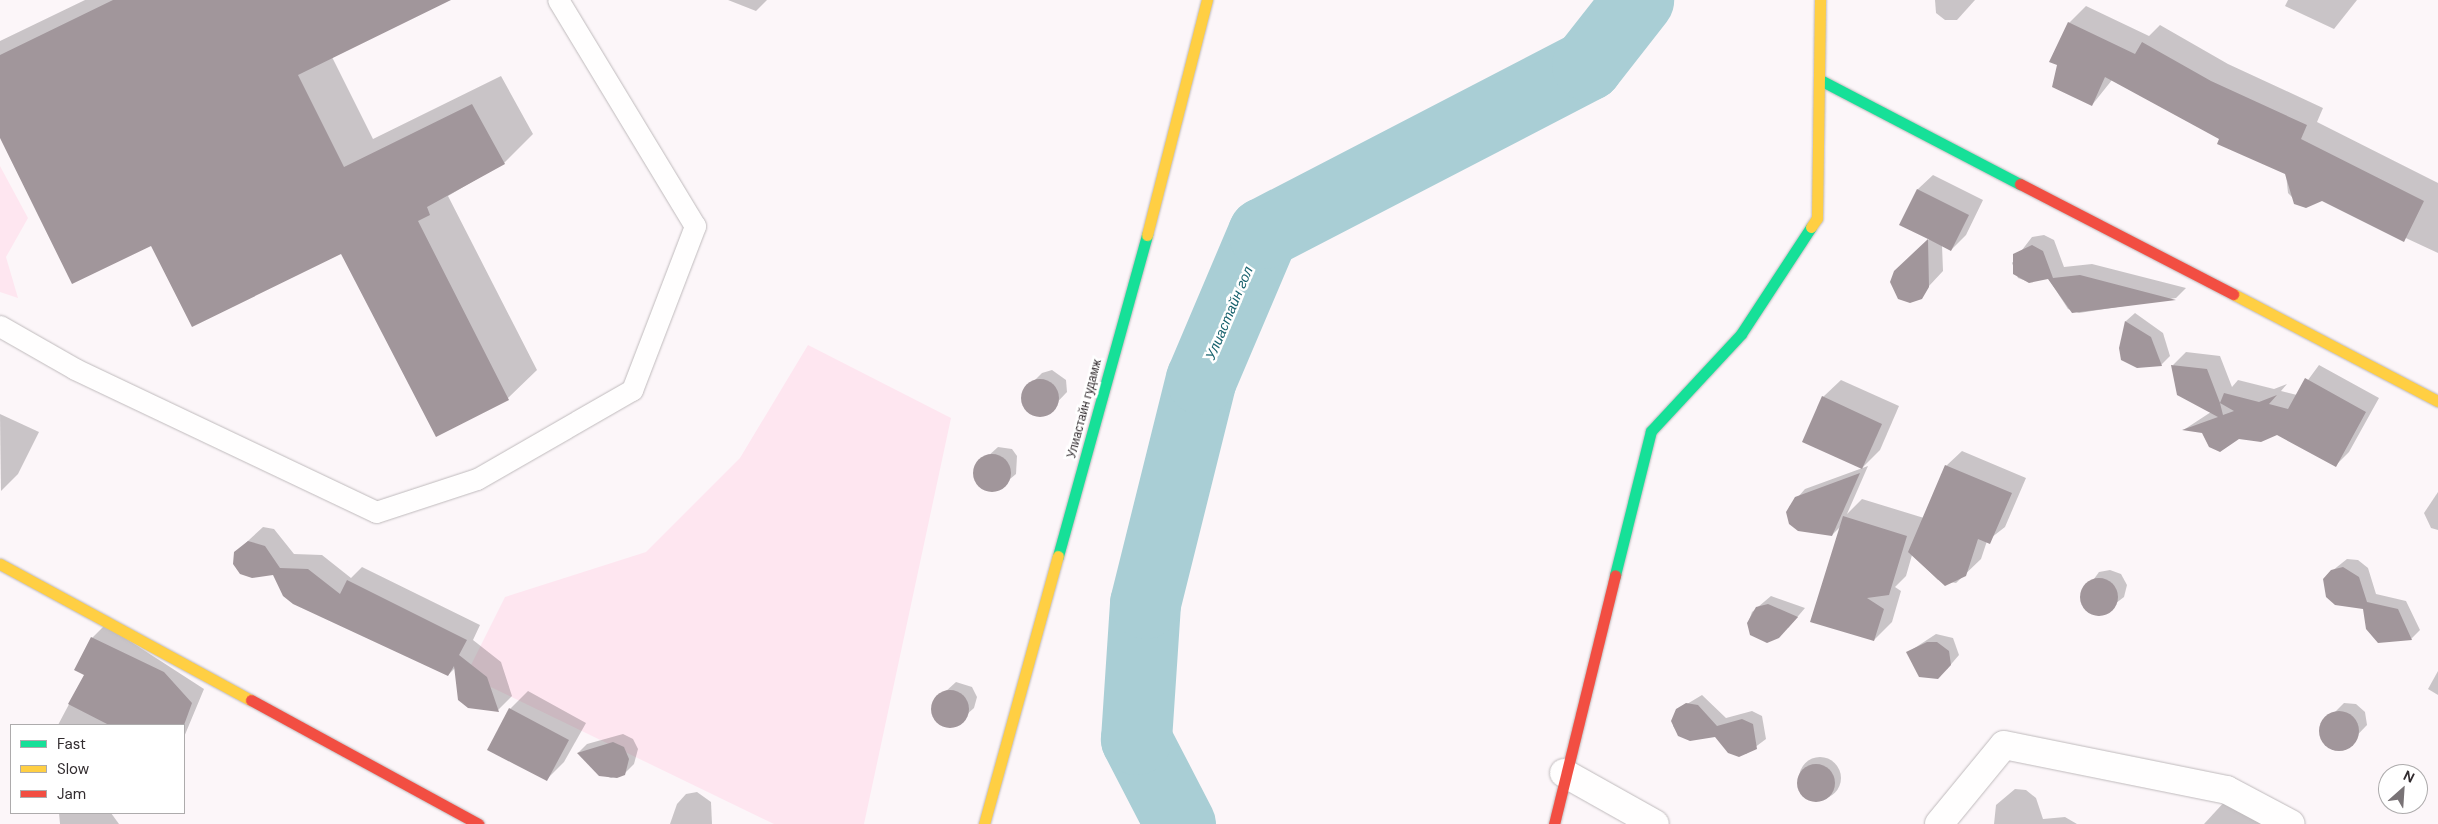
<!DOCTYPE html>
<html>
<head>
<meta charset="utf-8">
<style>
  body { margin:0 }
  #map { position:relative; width:2438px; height:824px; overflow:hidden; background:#fcf6f9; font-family:"DM Sans",sans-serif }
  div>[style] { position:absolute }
  .green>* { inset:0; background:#fee6f0 }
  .shadow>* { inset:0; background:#0003 }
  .round { border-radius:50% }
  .river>* { height:71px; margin:-35.5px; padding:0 35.5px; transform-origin:35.5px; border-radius:35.5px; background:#a9ced5 }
  .building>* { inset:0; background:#a1969b }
  .roads { filter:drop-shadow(0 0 1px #bfbabc) drop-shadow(0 0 1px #bfbabc) }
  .lane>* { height:21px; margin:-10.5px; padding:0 10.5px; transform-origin:10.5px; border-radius:10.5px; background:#fffefe }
  .street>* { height:28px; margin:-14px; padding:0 14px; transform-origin:14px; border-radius:14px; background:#fffefe }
  .fast>* { height:11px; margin:-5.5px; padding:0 5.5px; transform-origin:5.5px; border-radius:5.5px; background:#16e098 }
  .slow>* { height:11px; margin:-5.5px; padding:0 5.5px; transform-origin:5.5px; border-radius:5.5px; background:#ffcf43 }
  .jam>* { height:11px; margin:-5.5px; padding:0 5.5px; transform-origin:5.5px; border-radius:5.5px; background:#f24e42 }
  span { translate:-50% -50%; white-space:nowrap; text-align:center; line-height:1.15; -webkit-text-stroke:5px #fff; paint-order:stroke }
  .street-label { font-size:12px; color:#322c2f }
  .water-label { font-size:14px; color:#18626d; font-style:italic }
  .legend { position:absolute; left:10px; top:724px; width:175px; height:90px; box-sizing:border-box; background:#fff; border:1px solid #adabac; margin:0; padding:6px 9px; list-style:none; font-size:15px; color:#322c2f }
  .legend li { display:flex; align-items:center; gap:10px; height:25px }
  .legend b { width:25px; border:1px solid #adabac }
  .north { position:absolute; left:2378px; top:764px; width:50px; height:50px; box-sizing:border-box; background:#fff; border:1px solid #adabac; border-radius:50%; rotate:26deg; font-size:14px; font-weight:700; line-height:20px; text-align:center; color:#322c2f }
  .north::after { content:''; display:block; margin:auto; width:18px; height:22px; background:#797376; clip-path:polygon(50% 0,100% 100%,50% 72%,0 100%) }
</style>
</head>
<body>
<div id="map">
  <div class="green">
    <div style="clip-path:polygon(0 166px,28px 218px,6px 257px,18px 298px,0 292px)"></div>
    <div style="clip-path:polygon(808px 345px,951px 418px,864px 824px,774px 824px,466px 675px,505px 597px,646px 552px,740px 458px)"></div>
  </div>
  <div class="shadow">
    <div style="clip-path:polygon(85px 0,448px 0,332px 57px,373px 139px,501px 76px,533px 134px,504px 163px,448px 196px,537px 370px,508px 398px,437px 435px,342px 252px,152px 245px,0 135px,0 41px)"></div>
    <div style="clip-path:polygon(728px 0,767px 0,756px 11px)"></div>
    <div style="clip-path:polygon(1935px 0,1975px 0,1957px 20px,1945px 20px,1936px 13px)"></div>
    <div style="clip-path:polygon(2288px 0,2357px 0,2334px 29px,2285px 6px)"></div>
    <div style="clip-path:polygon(2086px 6px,2149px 36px,2160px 25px,2228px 64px,2323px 108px,2317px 122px,2438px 183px,2438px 253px,2322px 199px,2300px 205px,2288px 193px,2286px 174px,2112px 80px,2092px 105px,2069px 23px)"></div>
    <div style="clip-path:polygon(1933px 175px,1983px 200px,1966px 235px,1951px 250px,1942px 245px,1943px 271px,1916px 300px,1910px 257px,1929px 239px,1901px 224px,1918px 189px)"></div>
    <div style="clip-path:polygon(2044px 235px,2054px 240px,2064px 267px,2092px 264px,2186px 288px,2176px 298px,2079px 313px,2068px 309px,2048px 278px,2029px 282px,2018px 278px,2012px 263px,2032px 237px)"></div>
    <div style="clip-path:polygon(2135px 313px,2163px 333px,2170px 356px,2161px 365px,2120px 348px,2126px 321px)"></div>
    <div style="clip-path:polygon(2186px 352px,2220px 356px,2232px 387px,2238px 380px,2274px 389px,2287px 384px,2281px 391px,2297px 395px,2319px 365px,2379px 398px,2349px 452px,2336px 465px,2277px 433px,2185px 429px,2211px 412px,2173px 365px)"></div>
    <div style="clip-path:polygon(1052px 370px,1066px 380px,1067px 392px,1046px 414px,1031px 413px,1023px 402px,1024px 391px,1042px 373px)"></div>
    <div style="clip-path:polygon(1841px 380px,1899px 406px,1880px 450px,1862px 468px,1823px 397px)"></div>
    <div style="clip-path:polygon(0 414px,39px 432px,18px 474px,1px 491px)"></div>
    <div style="clip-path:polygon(998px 447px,1012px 449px,1017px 456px,1016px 474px,997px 490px,986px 490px,975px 478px,976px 467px)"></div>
    <div style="clip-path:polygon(1962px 451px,2026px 478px,2005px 527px,1987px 541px,1981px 559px,1956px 583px,1938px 580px,1912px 555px,1906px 576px,1895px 587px,1901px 591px,1892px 622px,1874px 640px,1841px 526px,1832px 535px,1788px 518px,1789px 507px,1805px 489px,1868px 466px,1847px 514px,1862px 499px,1924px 518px,1946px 466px)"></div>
    <div style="clip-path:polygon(2438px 492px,2438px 530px,2431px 528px,2424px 513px)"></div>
    <div style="clip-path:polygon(263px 527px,274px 529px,294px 554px,322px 555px,351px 578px,362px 567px,480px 625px,473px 640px,501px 662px,512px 696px,498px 710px,455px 668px,448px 675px,236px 552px)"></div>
    <div style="clip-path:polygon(2347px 559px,2358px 560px,2368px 568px,2376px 594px,2406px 601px,2420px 630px,2411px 639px,2364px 608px,2327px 596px,2327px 575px)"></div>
    <div style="clip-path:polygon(2110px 570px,2121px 574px,2127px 585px,2124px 597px,2099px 616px,2088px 612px,2081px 597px,2099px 572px)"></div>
    <div style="clip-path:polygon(1771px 596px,1805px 608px,1788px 628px,1748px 623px,1752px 612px)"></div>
    <div style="clip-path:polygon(105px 625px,204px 689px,184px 737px,184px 725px,58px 725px,85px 674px,92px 638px)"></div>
    <div style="clip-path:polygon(1936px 634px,1953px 638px,1959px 655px,1947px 669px,1907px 653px)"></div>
    <div style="clip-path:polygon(2438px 671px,2438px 695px,2428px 689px)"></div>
    <div style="clip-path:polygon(956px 682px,972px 687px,977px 697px,974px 708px,955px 725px,944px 725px,933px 713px,934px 702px)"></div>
    <div style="clip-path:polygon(528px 691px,586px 723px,564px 762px,547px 779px,510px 709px)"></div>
    <div style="clip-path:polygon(1702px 695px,1726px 718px,1752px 711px,1762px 716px,1766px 739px,1746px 754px,1729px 751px,1716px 736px,1679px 735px,1673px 726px,1677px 710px)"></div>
    <div style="clip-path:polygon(2344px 703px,2356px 704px,2365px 712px,2367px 725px,2345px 748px,2333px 748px,2321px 736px,2322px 725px)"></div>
    <div style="clip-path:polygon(623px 734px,633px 739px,638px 749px,634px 764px,625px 773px,611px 778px,600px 774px,578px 753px,587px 744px)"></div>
    <div class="round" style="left:1799px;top:757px;width:42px;height:42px"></div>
    <div style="clip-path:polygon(2015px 789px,2026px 790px,2036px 798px,2043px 819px,2065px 817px,2077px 824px,1994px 824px,1996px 805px)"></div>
    <div style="clip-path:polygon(697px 792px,711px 802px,712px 824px,670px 824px,677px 804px,686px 794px)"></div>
    <div style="clip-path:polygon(2227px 799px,2261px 824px,2204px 824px)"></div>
    <div style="clip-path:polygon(59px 813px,111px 813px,119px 824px,60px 824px)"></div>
  </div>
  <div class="river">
    <div style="left:1180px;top:824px;width:96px;rotate:-117.4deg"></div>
    <div style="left:1136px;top:739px;width:136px;rotate:-86.2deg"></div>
    <div style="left:1145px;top:603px;width:231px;rotate:-76deg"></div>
    <div style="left:1201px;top:379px;width:159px;rotate:-67deg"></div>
    <div style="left:1263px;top:233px;width:365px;rotate:-27.4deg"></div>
    <div style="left:1587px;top:65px;width:83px;rotate:-51.9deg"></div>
  </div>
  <div class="building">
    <div style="clip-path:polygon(113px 0,451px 0,298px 75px,344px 167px,472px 104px,505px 164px,427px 207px,430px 215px,418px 221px,509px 400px,436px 437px,341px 254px,192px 327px,151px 246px,72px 284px,0 138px,0 55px)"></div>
    <div style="clip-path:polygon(2068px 22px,2135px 54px,2142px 42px,2211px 81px,2307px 125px,2301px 139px,2424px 201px,2404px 242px,2322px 201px,2306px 208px,2294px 204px,2285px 174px,2217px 144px,2219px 139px,2105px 77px,2092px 106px,2052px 87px,2057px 65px,2049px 62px)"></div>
    <div style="clip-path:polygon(1917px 189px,1969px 215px,1951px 251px,1928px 239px,1929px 287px,1922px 299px,1910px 303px,1898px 299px,1890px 282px,1894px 271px,1928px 239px,1899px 225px)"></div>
    <div style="clip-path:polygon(2032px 245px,2043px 251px,2053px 278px,2080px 275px,2176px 300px,2072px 313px,2048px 279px,2029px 283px,2013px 274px,2013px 254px)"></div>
    <div style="clip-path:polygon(2125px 321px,2151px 337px,2162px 366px,2137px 368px,2121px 360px,2119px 348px)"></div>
    <div style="clip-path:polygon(evenodd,2171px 365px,2207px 369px,2220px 403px,2224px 393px,2259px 402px,2277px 395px,2269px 404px,2288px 409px,2305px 378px,2366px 412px,2336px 467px,2277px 435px,2261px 442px,2239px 439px,2220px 452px,2209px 447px,2202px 433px,2182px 430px,2218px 417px,2177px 395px,2171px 365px,2220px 403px,2234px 411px,2223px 415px,2220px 403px)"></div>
    <div class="round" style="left:1021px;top:379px;width:38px;height:38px"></div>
    <div style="clip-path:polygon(1822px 396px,1882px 424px,1862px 469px,1802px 442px)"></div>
    <div class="round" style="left:973px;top:454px;width:38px;height:38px"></div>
    <div style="clip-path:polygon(1945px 465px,2012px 493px,1990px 544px,1978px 539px,1966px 576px,1945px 586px,1908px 552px)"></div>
    <div style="clip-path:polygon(1860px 473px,1832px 536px,1798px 531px,1789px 524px,1786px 512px,1795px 497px)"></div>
    <div style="clip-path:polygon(1843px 516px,1907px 536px,1889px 595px,1867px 598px,1884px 609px,1874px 641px,1810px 622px)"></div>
    <div style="clip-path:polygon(248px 541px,265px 546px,280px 568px,308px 569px,340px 594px,347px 580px,467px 640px,459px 655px,487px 677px,499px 712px,468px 708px,458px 700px,454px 666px,448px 676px,293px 604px,283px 596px,273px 575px,252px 578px,240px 574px,233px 564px,234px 552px)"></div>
    <div style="clip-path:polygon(2343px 567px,2359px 577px,2367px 602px,2398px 609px,2412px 640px,2378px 643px,2366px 629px,2363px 609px,2335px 605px,2326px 597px,2323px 579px,2331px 570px)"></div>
    <div class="round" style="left:2080px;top:578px;width:38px;height:38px"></div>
    <div style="clip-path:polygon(1768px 604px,1798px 617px,1779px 638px,1767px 643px,1750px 635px,1747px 623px,1756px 607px)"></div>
    <div style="clip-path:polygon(91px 637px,164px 672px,192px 703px,184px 725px,109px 725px,68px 704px,84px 675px,74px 670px)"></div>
    <div style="clip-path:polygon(1927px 642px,1937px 642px,1949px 651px,1951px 665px,1938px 679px,1919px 677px,1906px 652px)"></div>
    <div class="round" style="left:931px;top:690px;width:38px;height:38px"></div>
    <div style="clip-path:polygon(1686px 703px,1698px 705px,1717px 726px,1742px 719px,1753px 724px,1757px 749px,1739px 757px,1728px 753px,1715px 737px,1690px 741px,1678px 736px,1671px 721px,1676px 709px)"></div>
    <div style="clip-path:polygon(509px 708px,569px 740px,547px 781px,487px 750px)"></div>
    <div class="round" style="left:2319px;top:711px;width:40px;height:40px"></div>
    <div style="clip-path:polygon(613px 742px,624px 747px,629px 759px,625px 775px,617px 778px,599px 776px,577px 753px)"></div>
    <div class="round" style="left:1797px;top:764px;width:38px;height:38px"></div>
  </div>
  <div class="roads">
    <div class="lane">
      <div style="left:0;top:326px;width:86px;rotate:29.8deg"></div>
      <div style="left:75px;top:369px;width:333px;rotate:25.4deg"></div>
      <div style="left:376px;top:512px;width:106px;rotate:-18.1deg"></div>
      <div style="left:477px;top:479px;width:179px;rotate:-29.9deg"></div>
      <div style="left:632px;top:390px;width:176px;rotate:-69deg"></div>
      <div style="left:695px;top:226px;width:264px;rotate:-121.2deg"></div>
    </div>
    <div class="street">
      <div style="left:1564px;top:773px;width:104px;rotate:29.3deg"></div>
      <div style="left:1939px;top:824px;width:102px;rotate:-50.6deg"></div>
      <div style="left:2004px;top:745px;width:227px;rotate:11.4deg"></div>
      <div style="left:2227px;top:790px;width:72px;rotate:28deg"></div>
    </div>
    <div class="fast">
      <div style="left:1822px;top:81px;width:223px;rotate:27.5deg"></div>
      <div style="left:1058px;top:556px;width:333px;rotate:-74.5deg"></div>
      <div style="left:1615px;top:575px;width:148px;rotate:-76deg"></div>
      <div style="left:1651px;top:431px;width:132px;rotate:-47.1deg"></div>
      <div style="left:1741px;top:334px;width:128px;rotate:-56.8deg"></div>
    </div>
    <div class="slow">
      <div style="left:1811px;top:227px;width:11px;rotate:-56deg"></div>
      <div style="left:1817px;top:218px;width:218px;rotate:-89.2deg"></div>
      <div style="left:1147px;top:235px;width:243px;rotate:-75.7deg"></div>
      <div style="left:2233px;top:294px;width:231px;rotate:27.6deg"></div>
      <div style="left:0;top:564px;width:285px;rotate:28.5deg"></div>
      <div style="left:984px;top:824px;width:278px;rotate:-74.6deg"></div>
    </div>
    <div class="jam">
      <div style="left:2020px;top:184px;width:240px;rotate:27.3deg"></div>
      <div style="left:251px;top:700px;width:259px;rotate:28.6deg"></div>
      <div style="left:1554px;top:824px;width:256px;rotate:-76.2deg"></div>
    </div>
  </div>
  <div class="street-label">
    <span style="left:1085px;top:409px;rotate:-75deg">Улиастайн гудамж</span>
  </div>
  <div class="water-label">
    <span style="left:1229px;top:313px;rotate:-67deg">Улиастайн гол</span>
  </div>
  <ul class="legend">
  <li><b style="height:6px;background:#16e098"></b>Fast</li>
  <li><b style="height:6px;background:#ffcf43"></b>Slow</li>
  <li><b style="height:6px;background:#f24e42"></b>Jam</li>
  </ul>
  <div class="north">N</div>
</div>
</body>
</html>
